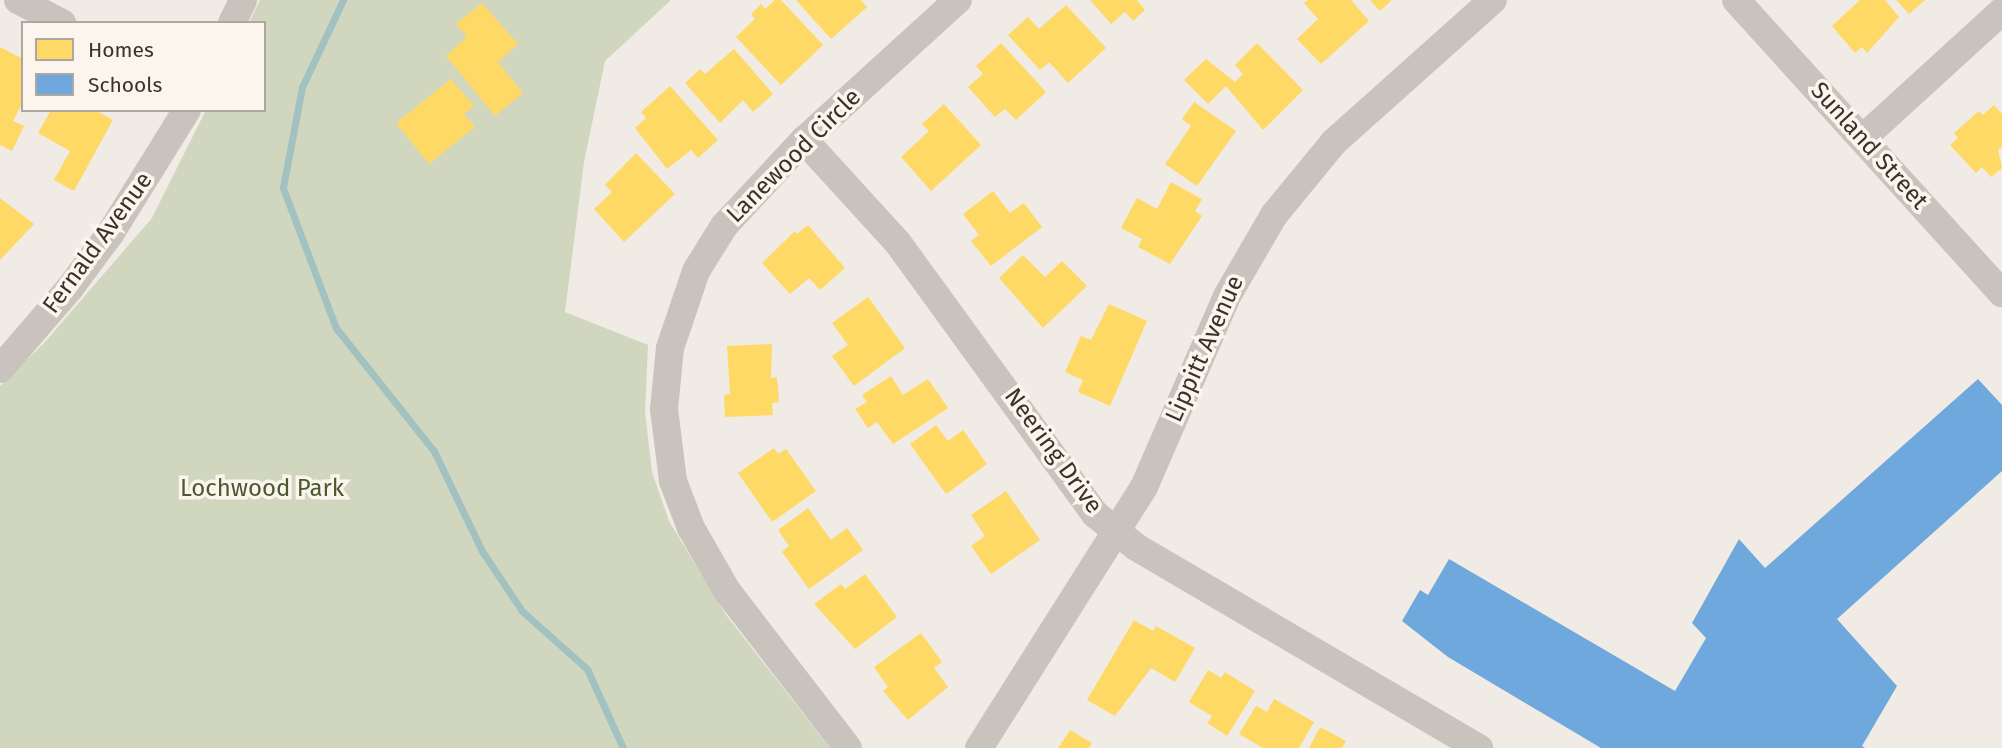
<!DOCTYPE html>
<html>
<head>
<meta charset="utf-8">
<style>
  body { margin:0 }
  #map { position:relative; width:2002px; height:748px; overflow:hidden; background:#f0ebe5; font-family:"Fira Sans",sans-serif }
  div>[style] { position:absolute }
  .green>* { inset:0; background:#d1d6bf }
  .homes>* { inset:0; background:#ffd966 }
  .schools>* { inset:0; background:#6fa8dc }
  .stream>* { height:7px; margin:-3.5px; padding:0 3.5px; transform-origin:3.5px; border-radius:3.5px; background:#a1c2c1 }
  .minor>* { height:28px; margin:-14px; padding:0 14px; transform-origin:14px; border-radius:14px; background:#c9c3be }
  span { translate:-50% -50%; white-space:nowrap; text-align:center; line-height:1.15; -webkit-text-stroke:7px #fbf5ee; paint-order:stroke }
  .street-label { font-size:24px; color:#3b302b }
  .park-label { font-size:24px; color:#4a5a2e }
  .legend { position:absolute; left:21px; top:21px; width:245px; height:91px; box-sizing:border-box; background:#fbf5ee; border:2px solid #aea6a0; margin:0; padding:9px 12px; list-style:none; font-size:21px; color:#3b302b }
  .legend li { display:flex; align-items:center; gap:14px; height:35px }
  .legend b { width:35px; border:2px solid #aea6a0 }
</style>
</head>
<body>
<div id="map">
  <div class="green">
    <div style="clip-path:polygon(260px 0,671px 0,605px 61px,584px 162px,565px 312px,648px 345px,645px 412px,652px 472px,669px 521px,726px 615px,830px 748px,0 748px,0 386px,45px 342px,152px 218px,206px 110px,264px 110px,264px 23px,249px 23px)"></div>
  </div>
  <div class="homes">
    <div style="clip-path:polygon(775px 0,781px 0,823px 45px,781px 85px,736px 37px,755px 19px,751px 14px,761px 4px,765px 9px)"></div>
    <div style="clip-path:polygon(796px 0,861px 0,867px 7px,831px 39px)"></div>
    <div style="clip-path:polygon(1090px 0,1137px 0,1145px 10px,1133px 21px,1125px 12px,1111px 24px)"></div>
    <div style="clip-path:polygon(1308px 0,1351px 0,1369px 21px,1321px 64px,1297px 39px,1318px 19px,1304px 3px)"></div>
    <div style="clip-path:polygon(1370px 0,1392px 0,1380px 11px)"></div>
    <div style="clip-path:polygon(1860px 0,1885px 0,1899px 17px,1867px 53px,1862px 47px,1855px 53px,1832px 26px)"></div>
    <div style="clip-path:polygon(1896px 0,1925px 0,1909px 14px)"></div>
    <div style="clip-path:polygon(482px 3px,518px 44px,498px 62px,523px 93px,495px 116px,446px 56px,467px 37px,456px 24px)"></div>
    <div style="clip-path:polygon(1066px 5px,1106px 48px,1068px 83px,1049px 62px,1040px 70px,1008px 35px,1028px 17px,1039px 29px)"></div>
    <div style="clip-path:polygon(1001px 43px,1046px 92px,1016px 120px,1005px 109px,995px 117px,968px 87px,983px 74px,976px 66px)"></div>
    <div style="clip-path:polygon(1257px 43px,1303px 90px,1263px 130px,1226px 86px,1208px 104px,1184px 80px,1206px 59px,1235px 82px,1243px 74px,1235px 65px)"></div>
    <div style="clip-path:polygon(0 47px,23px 59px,23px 102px,13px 121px,24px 126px,12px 151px,0 145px)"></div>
    <div style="clip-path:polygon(734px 49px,773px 94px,753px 112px,743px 100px,720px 123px,685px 83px,700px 69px,705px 74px)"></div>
    <div style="clip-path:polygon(451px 79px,474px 106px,464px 114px,475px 127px,429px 164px,396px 123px)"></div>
    <div style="clip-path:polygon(670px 86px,718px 140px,698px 158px,691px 150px,667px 169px,635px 128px,646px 118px,641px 112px)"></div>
    <div style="clip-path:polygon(1194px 102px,1236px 131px,1197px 186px,1165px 164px,1191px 126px,1182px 119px)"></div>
    <div style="clip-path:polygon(944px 104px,981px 145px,931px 191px,901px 157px,929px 131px,922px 124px)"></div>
    <div style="clip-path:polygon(1994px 105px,2002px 114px,2002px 147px,1998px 150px,2002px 168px,1991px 177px,1982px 167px,1976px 173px,1950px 145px,1958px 138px,1954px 133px,1979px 111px,1983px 115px)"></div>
    <div style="clip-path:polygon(51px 110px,95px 110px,113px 120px,74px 191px,54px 180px,70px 151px,38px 133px)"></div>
    <div style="clip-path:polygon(636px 153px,675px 194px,624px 242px,594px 209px,612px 192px,605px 185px)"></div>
    <div style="clip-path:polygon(1171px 182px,1202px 199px,1195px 211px,1202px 216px,1170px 264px,1138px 247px,1142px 239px,1121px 228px,1137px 198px,1157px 209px)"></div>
    <div style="clip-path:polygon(993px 191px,1010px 213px,1024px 203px,1042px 227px,991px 266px,971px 241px,979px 235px,963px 214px)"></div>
    <div style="clip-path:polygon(0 198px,34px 224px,0 260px)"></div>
    <div style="clip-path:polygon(808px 225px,845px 268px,820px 290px,809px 278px,790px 294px,762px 263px,795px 231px,797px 234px)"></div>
    <div style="clip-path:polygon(1023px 255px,1045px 277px,1062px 261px,1087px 286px,1043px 328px,999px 278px)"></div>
    <div style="clip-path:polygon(868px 297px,905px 348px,854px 386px,832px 356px,848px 345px,832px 323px)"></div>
    <div style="clip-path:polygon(1109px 304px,1147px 321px,1110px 406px,1078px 392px,1083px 380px,1065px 372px,1081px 336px,1091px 340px)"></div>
    <div style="clip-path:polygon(772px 344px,771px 378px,777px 377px,779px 402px,772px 403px,773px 415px,725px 417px,724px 395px,730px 394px,727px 346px)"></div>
    <div style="clip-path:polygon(891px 376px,903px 395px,928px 379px,948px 408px,893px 444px,877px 422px,868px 428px,855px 409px,867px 402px,862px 395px)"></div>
    <div style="clip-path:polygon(936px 425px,948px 441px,963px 430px,987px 464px,946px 494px,910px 444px)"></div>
    <div style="clip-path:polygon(774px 448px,778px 454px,786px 449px,816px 491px,772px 522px,738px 473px)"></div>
    <div style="clip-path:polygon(1006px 491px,1040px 540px,991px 574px,971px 546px,985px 536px,971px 515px)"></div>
    <div style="clip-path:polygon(808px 508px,831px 540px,847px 528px,863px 550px,809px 589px,782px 552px,789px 546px,778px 530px)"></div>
    <div style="clip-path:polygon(865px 574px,897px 617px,855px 649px,814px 604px,841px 584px,845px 589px)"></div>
    <div style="clip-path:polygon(1134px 620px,1153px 631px,1156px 626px,1195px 648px,1175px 682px,1151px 668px,1115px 716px,1087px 700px)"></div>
    <div style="clip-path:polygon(921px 633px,942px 662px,934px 668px,948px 687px,908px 720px,883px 691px,888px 687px,874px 667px)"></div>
    <div style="clip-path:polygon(1208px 670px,1221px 678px,1225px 672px,1255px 691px,1227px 736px,1207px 723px,1212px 716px,1189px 702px)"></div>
    <div style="clip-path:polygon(1274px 699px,1314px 722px,1299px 748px,1263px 748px,1239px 734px,1256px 706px,1267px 712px)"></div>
    <div style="clip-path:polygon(1320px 727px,1346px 741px,1342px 748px,1309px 748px)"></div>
    <div style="clip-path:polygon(1070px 730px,1092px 743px,1089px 748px,1058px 748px)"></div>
  </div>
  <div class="schools">
    <div style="clip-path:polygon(1978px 379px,2002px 405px,2002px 471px,1837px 619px,1897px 686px,1862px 746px,1865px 748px,1601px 748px,1448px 657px,1402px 621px,1420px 590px,1428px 595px,1449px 559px,1675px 691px,1706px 638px,1692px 623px,1739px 539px,1765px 568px)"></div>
  </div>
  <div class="stream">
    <div style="left:343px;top:0;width:96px;rotate:115.2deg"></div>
    <div style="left:302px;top:87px;width:103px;rotate:100.7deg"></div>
    <div style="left:283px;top:188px;width:150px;rotate:69.3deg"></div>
    <div style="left:336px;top:328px;width:157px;rotate:51.5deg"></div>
    <div style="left:434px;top:451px;width:111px;rotate:64.4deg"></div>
    <div style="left:482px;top:551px;width:72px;rotate:56.3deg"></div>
    <div style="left:522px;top:611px;width:87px;rotate:41.7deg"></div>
    <div style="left:587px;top:669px;width:87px;rotate:65.5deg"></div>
  </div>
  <div class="minor">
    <div style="left:18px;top:0;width:50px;rotate:27.6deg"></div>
    <div style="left:1736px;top:0;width:396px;rotate:47.8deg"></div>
    <div style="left:232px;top:23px;width:25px;rotate:-64deg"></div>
    <div style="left:1863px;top:138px;width:188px;rotate:-42.4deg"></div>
    <div style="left:804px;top:140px;width:139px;rotate:47.6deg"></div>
    <div style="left:898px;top:243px;width:335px;rotate:54deg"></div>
    <div style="left:1095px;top:514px;width:53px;rotate:38.8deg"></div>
    <div style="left:1136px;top:547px;width:398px;rotate:30.4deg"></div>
    <div style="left:0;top:369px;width:107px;rotate:-49.2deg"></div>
    <div style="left:70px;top:288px;width:67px;rotate:-53.5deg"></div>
    <div style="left:110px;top:234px;width:146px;rotate:-58.2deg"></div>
    <div style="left:848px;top:748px;width:198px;rotate:-127.6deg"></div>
    <div style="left:727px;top:591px;width:73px;rotate:-119.7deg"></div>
    <div style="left:691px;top:528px;width:50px;rotate:-111deg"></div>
    <div style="left:673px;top:481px;width:73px;rotate:-97.1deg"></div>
    <div style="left:664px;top:409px;width:61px;rotate:-84.4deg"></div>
    <div style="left:670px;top:348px;width:81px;rotate:-71.3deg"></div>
    <div style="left:696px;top:271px;width:53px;rotate:-58.1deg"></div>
    <div style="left:724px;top:226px;width:117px;rotate:-47.1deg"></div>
    <div style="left:804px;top:140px;width:208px;rotate:-42.3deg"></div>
    <div style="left:979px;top:748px;width:309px;rotate:-57.7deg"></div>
    <div style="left:1144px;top:487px;width:208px;rotate:-66.5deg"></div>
    <div style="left:1227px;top:296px;width:94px;rotate:-59.9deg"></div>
    <div style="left:1274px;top:215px;width:94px;rotate:-50.6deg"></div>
    <div style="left:1334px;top:142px;width:213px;rotate:-41.8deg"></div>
  </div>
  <div class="street-label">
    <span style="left:1869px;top:146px;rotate:48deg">Sunland Street</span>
    <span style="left:794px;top:156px;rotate:-45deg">Lanewood Circle</span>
    <span style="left:98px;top:243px;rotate:-54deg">Fernald Avenue</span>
    <span style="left:1205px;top:349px;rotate:-66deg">Lippitt Avenue</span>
    <span style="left:1053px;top:451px;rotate:54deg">Neering Drive</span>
  </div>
  <div class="park-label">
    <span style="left:262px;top:489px">Lochwood Park</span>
  </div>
  <ul class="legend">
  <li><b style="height:19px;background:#ffd966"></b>Homes</li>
  <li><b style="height:19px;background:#6fa8dc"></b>Schools</li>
  </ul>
</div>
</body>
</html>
